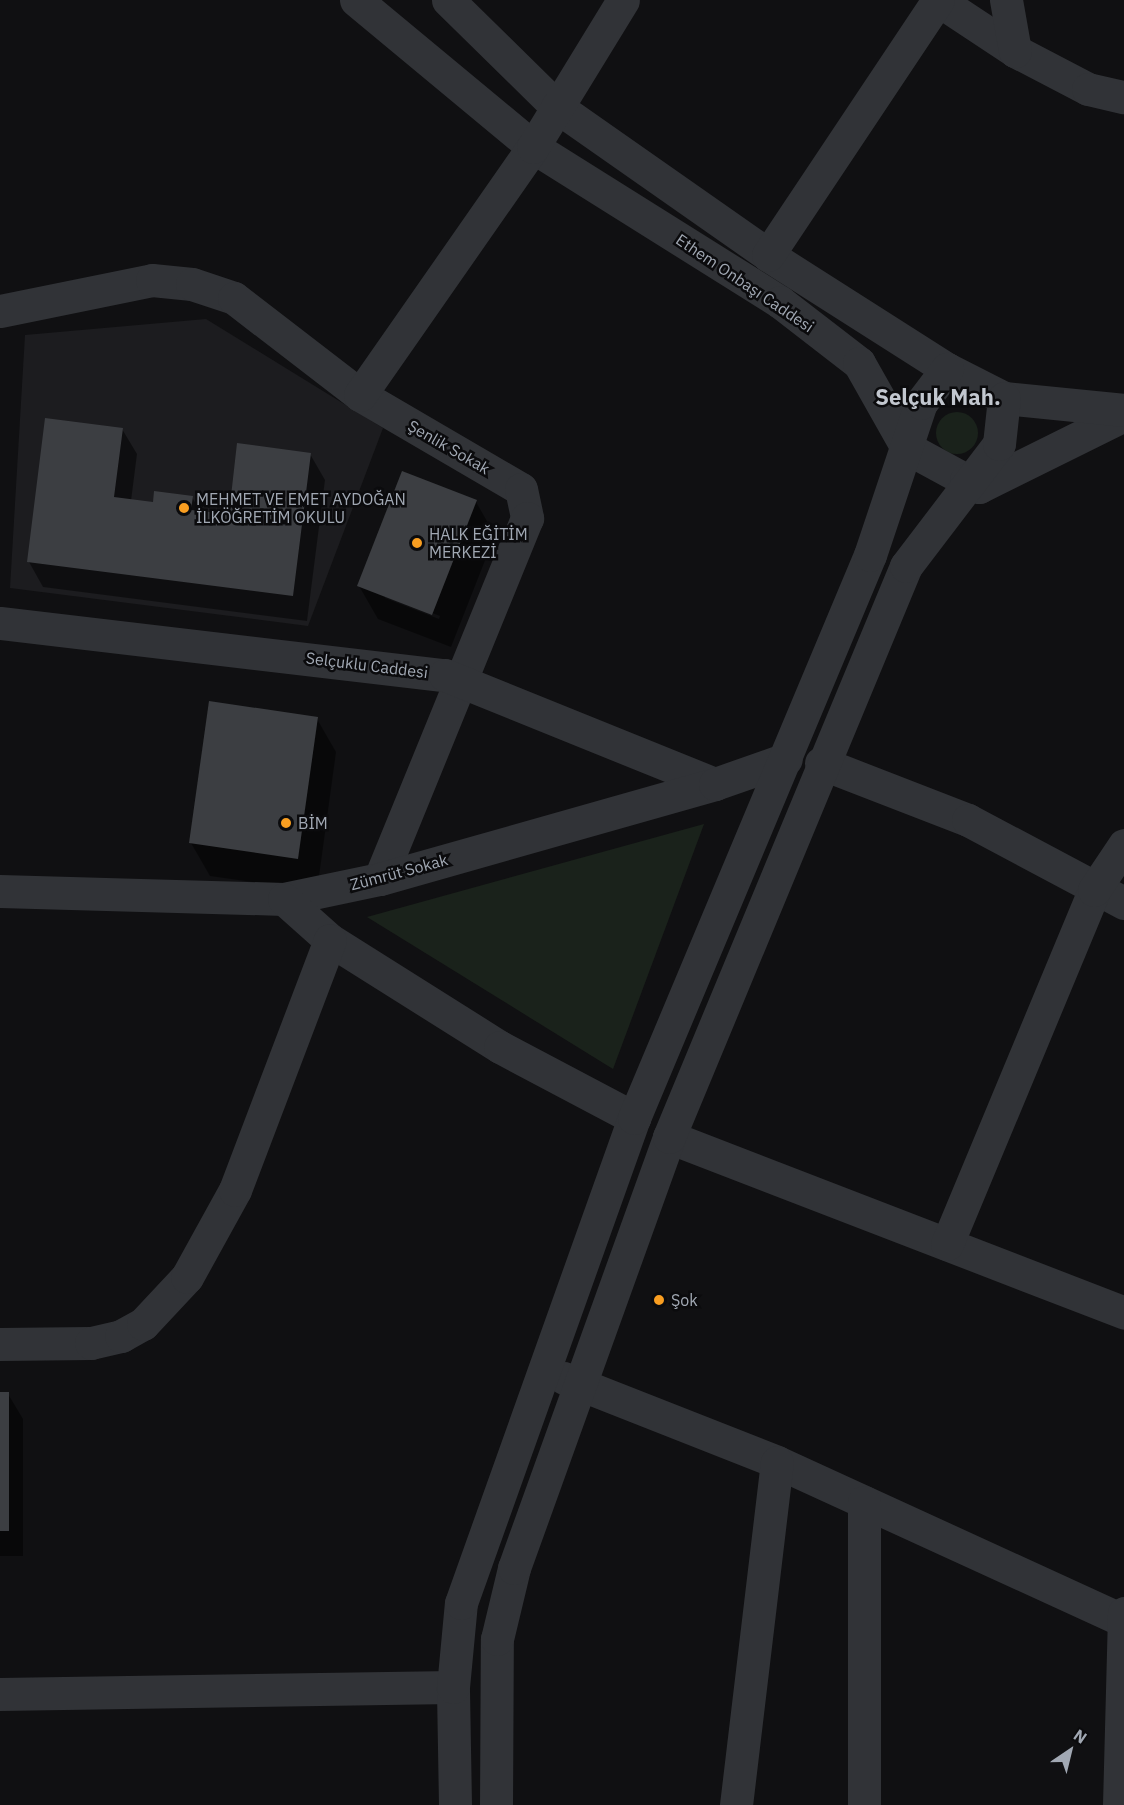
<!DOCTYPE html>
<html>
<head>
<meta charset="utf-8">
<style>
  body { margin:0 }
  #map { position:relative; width:1124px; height:1805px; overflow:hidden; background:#101012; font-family:"IBM Plex Sans",sans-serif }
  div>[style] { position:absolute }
  .built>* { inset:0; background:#1c1c1f }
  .green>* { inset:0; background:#1a221b }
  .round { border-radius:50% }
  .shadow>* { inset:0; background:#0007 }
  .building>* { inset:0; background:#3c3e42 }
  .minor>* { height:33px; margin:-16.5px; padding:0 16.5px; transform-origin:16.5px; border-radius:16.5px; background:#313337 }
  .dots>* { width:16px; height:16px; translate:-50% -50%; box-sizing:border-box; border:3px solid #0b0b0d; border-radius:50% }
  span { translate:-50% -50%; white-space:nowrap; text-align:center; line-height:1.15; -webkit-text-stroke:5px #0b0b0d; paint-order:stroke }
  .street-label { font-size:16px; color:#a1a8b3 }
  .poi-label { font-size:16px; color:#a1a8b3 }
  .left { translate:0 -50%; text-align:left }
  .district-label { font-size:22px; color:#c2c7cf; font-weight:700 }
  .north { position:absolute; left:1040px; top:1721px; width:60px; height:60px; -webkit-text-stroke:4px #0b0b0d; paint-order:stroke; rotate:35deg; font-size:16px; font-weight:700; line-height:24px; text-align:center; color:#a1a8b3 }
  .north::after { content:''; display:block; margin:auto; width:21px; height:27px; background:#a1a8b3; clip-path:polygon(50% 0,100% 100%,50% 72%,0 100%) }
</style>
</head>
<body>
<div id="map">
  <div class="built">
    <div style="clip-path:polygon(206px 319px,383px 428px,308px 626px,10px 588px,25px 335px)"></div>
  </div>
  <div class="green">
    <div class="round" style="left:936px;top:412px;width:42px;height:42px"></div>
    <div style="clip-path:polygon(704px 824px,613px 1069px,367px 917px)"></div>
  </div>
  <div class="shadow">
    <div style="clip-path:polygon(122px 429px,137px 454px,131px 501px,154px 504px,192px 497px,201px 513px,230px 516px,310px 454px,325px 480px,307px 621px,43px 587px,29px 562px)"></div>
    <div style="clip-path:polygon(evenodd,476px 502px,495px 535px,451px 647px,378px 619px,359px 586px,476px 502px,385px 595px,440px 616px,439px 619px,385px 598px,385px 595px)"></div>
    <div style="clip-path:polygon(317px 719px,336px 752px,317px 891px,210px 876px,191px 843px)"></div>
    <div style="clip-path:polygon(0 1394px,8px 1394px,23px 1419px,23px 1556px,0 1556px)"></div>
  </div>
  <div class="building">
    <div style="clip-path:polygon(45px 418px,123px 428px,114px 497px,153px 502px,154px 491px,193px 496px,191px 510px,229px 514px,237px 443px,311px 453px,293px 596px,27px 562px)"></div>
    <div style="clip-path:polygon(402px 471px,477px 500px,432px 615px,357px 586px)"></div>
    <div style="clip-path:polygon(209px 701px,318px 717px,298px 859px,189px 843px)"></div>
    <div style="clip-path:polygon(0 1392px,9px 1392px,9px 1531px,0 1531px)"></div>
  </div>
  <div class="minor">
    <div style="left:356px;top:0;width:230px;rotate:39.7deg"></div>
    <div style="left:533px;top:147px;width:292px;rotate:32.1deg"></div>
    <div style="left:780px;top:302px;width:100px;rotate:37.7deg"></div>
    <div style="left:859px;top:363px;width:98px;rotate:60.5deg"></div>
    <div style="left:907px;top:448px;width:67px;rotate:28.5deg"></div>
    <div style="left:966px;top:480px;width:15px;rotate:28deg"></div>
    <div style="left:979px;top:487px;width:162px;rotate:-26.4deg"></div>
    <div style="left:448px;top:0;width:153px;rotate:44.5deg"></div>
    <div style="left:557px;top:107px;width:258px;rotate:35deg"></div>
    <div style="left:768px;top:255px;width:212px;rotate:32.5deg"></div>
    <div style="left:947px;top:369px;width:64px;rotate:27deg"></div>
    <div style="left:1004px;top:398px;width:121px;rotate:5.7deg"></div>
    <div style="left:938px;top:0;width:92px;rotate:33.5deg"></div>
    <div style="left:1015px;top:51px;width:82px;rotate:27.5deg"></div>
    <div style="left:1088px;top:89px;width:37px;rotate:13deg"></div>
    <div style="left:1006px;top:0;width:52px;rotate:80deg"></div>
    <div style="left:768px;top:255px;width:306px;rotate:-56.3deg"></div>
    <div style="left:0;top:311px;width:155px;rotate:-11.5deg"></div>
    <div style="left:152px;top:280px;width:40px;rotate:5.7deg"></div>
    <div style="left:192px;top:284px;width:44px;rotate:18.4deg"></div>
    <div style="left:234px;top:298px;width:159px;rotate:37.6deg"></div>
    <div style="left:360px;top:395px;width:186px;rotate:30.3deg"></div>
    <div style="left:521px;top:489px;width:30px;rotate:78deg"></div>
    <div style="left:527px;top:518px;width:390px;rotate:112.2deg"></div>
    <div style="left:360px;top:395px;width:302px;rotate:-55.1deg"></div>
    <div style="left:533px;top:147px;width:172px;rotate:-58.5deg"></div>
    <div style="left:0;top:623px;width:448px;rotate:6.7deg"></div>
    <div style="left:445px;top:675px;width:291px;rotate:22deg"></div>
    <div style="left:821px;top:763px;width:158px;rotate:21.2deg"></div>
    <div style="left:968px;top:820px;width:177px;rotate:28deg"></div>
    <div style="left:0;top:891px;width:284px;rotate:1.6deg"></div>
    <div style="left:284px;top:899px;width:98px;rotate:-11.8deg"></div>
    <div style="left:380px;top:879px;width:348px;rotate:-15.8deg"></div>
    <div style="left:715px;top:784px;width:75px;rotate:-19.4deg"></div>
    <div style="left:284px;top:899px;width:62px;rotate:41.7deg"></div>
    <div style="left:330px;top:940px;width:201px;rotate:32.2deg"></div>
    <div style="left:500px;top:1047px;width:152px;rotate:27.9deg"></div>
    <div style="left:669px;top:1137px;width:488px;rotate:21.1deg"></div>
    <div style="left:947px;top:1244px;width:383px;rotate:-67.4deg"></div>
    <div style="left:1094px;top:890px;width:54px;rotate:-56.3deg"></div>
    <div style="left:0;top:1344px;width:91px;rotate:-0.6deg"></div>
    <div style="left:91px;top:1343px;width:31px;rotate:-13deg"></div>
    <div style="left:121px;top:1336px;width:25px;rotate:-29deg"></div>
    <div style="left:143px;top:1324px;width:64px;rotate:-46.9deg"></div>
    <div style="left:187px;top:1277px;width:99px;rotate:-61.1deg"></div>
    <div style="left:235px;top:1190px;width:267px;rotate:-69.2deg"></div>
    <div style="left:564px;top:1378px;width:229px;rotate:21.5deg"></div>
    <div style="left:777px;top:1462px;width:382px;rotate:24.6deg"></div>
    <div style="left:864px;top:1502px;width:303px;rotate:90deg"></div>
    <div style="left:0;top:1694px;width:453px;rotate:-0.9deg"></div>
    <div style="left:455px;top:1805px;width:118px;rotate:-91deg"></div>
    <div style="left:453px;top:1687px;width:84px;rotate:-84.6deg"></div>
    <div style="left:461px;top:1603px;width:515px;rotate:-70.37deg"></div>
    <div style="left:634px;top:1118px;width:610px;rotate:-67.26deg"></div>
    <div style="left:870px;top:555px;width:160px;rotate:-71.5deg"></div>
    <div style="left:921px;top:403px;width:43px;rotate:-52.6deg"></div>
    <div style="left:496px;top:1805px;width:166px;rotate:-89.7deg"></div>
    <div style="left:497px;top:1639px;width:73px;rotate:-76.5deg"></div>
    <div style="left:514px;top:1568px;width:458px;rotate:-70.2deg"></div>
    <div style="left:669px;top:1137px;width:618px;rotate:-67.46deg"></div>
    <div style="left:906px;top:566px;width:153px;rotate:-52.7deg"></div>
    <div style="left:999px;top:444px;width:46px;rotate:-83.8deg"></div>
    <div style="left:736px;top:1805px;width:345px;rotate:-83.2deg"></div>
    <div style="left:1119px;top:1805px;width:192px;rotate:-88.5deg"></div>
  </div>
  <div class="dots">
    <div style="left:184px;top:508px;background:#f99e21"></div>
    <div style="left:417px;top:543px;background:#f99e21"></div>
    <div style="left:286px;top:823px;background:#f99e21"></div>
    <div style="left:659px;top:1300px;background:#f99e21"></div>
  </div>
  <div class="street-label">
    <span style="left:745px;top:283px;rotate:34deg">Ethem Onbaşı Caddesi</span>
    <span style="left:449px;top:447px;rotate:30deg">Şenlik Sokak</span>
    <span style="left:367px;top:665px;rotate:7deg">Selçuklu Caddesi</span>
    <span style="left:399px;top:872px;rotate:-15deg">Zümrüt Sokak</span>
  </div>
  <div class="poi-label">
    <span class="left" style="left:196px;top:508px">MEHMET VE EMET AYDOĞAN<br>İLKÖĞRETİM OKULU</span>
    <span class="left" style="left:429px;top:543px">HALK EĞİTİM<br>MERKEZİ</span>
    <span class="left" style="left:298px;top:823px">BİM</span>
    <span class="left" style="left:671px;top:1300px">Şok</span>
  </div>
  <div class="district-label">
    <span style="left:938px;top:397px">Selçuk Mah.</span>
  </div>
  <div class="north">N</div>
</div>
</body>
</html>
